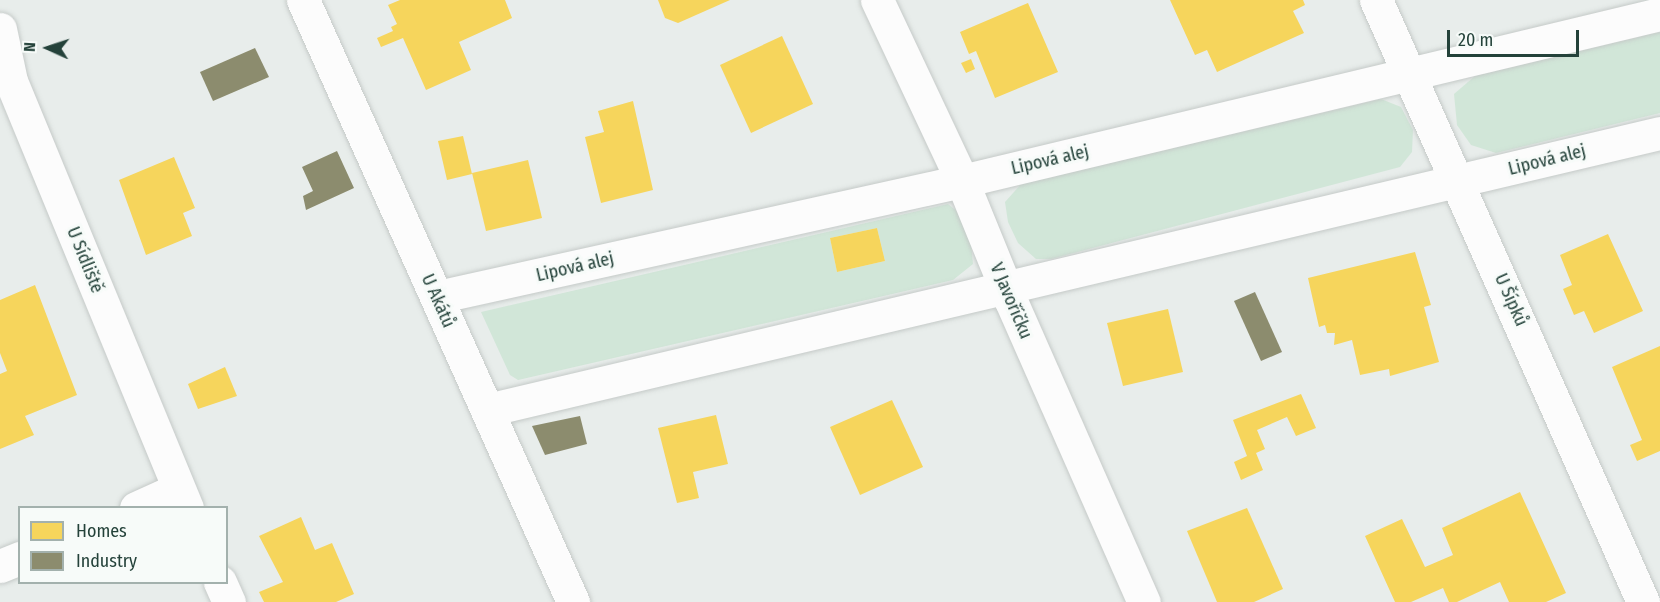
<!DOCTYPE html>
<html>
<head>
<meta charset="utf-8">
<style>
  body { margin:0 }
  #map { position:relative; width:1660px; height:602px; overflow:hidden; background:#e8edeb; font-family:"Fira Sans Condensed",sans-serif }
  div>[style] { position:absolute }
  .green>* { inset:0; background:#d1e6d8 }
  .homes>* { inset:0; background:#f6d55c }
  .industry>* { inset:0; background:#8c8c6e }
  .roads { filter:drop-shadow(0 0 2px #c5cac8) drop-shadow(0 0 2px #c5cac8) }
  .minor>* { height:33px; margin:-16.5px; padding:0 16.5px; transform-origin:16.5px; border-radius:16.5px; background:#fcfcfc }
  span { translate:-50% -50%; white-space:nowrap; text-align:center; line-height:1.15; -webkit-text-stroke:6px #f7fbf9; paint-order:stroke }
  .street-label { font-size:18px; color:#24423a }
  .legend { position:absolute; left:18px; top:506px; width:210px; height:78px; box-sizing:border-box; background:#f7fbf9; border:2px solid #a3b1ad; margin:0; padding:8px 10px; list-style:none; font-size:18px; color:#24423a }
  .legend li { display:flex; align-items:center; gap:12px; height:30px }
  .legend b { width:30px; border:2px solid #a3b1ad }
  .north { position:absolute; left:18px; top:18px; width:60px; height:60px; -webkit-text-stroke:4px #f7fbf9; paint-order:stroke; rotate:273deg; font-size:16px; font-weight:700; line-height:24px; text-align:center; color:#24423a }
  .north::after { content:''; display:block; margin:auto; width:21px; height:27px; background:#24423a; clip-path:polygon(50% 0,100% 100%,50% 72%,0 100%) }
  .scale { position:absolute; left:1447px; top:30px; width:132px; height:27px; box-sizing:border-box; border:3px solid #24423a; border-top:0; padding-left:8px; font-size:18px; line-height:21px; white-space:nowrap; color:#24423a; -webkit-text-stroke:4px #f7fbf9; paint-order:stroke }
</style>
</head>
<body>
<div id="map">
  <div class="green">
    <div style="clip-path:polygon(1660px 32px,1660px 113px,1496px 153px,1471px 145px,1457px 125px,1454px 94px,1475px 76px)"></div>
    <div style="clip-path:polygon(1381px 99px,1401px 107px,1413px 130px,1412px 152px,1400px 167px,1051px 259px,1036px 259px,1018px 243px,1008px 222px,1005px 202px,1021px 184px)"></div>
    <div style="clip-path:polygon(evenodd,948px 204px,959px 213px,971px 243px,973px 264px,953px 280px,518px 380px,510px 375px,481px 312px,948px 204px,877px 228px,885px 261px,837px 272px,830px 238px,877px 228px)"></div>
  </div>
  <div class="homes">
    <div style="clip-path:polygon(400px 0,505px 0,512px 18px,459px 42px,471px 70px,426px 90px,403px 38px,381px 47px,377px 38px,393px 31px,391px 27px,397px 24px,388px 5px)"></div>
    <div style="clip-path:polygon(658px 0,730px 0,678px 23px,665px 18px)"></div>
    <div style="clip-path:polygon(1170px 0,1303px 0,1305px 5px,1293px 11px,1304px 33px,1217px 72px,1207px 50px,1195px 55px)"></div>
    <div style="clip-path:polygon(1028px 3px,1058px 72px,995px 98px,976px 51px,969px 54px,960px 32px)"></div>
    <div style="clip-path:polygon(782px 36px,813px 104px,751px 133px,720px 65px)"></div>
    <div style="clip-path:polygon(971px 59px,975px 69px,966px 73px,961px 63px)"></div>
    <div style="clip-path:polygon(633px 101px,653px 190px,601px 203px,585px 137px,604px 132px,598px 111px)"></div>
    <div style="clip-path:polygon(463px 136px,472px 174px,447px 180px,438px 141px)"></div>
    <div style="clip-path:polygon(174px 157px,195px 208px,183px 213px,192px 236px,146px 255px,119px 180px)"></div>
    <div style="clip-path:polygon(528px 160px,542px 218px,486px 231px,472px 173px)"></div>
    <div style="clip-path:polygon(877px 228px,885px 261px,837px 272px,830px 238px)"></div>
    <div style="clip-path:polygon(1608px 234px,1643px 311px,1594px 333px,1584px 311px,1574px 315px,1563px 289px,1572px 285px,1560px 255px)"></div>
    <div style="clip-path:polygon(1415px 252px,1431px 305px,1424px 307px,1439px 362px,1390px 376px,1389px 369px,1360px 375px,1352px 340px,1334px 345px,1335px 333px,1327px 333px,1325px 325px,1319px 327px,1308px 278px)"></div>
    <div style="clip-path:polygon(35px 285px,77px 395px,25px 416px,34px 435px,0 449px,0 374px,7px 371px,0 353px,0 300px)"></div>
    <div style="clip-path:polygon(1168px 309px,1183px 372px,1123px 386px,1107px 323px)"></div>
    <div style="clip-path:polygon(1660px 346px,1660px 451px,1637px 461px,1630px 445px,1642px 440px,1612px 367px)"></div>
    <div style="clip-path:polygon(225px 367px,237px 396px,198px 409px,188px 384px)"></div>
    <div style="clip-path:polygon(1301px 394px,1316px 428px,1296px 436px,1287px 417px,1257px 430px,1265px 449px,1256px 453px,1263px 470px,1241px 480px,1234px 462px,1247px 456px,1233px 420px)"></div>
    <div style="clip-path:polygon(892px 400px,923px 467px,860px 495px,830px 427px)"></div>
    <div style="clip-path:polygon(716px 415px,728px 464px,693px 472px,699px 498px,677px 503px,658px 428px)"></div>
    <div style="clip-path:polygon(1520px 492px,1566px 593px,1546px 602px,1509px 602px,1500px 582px,1457px 602px,1449px 602px,1443px 588px,1411px 602px,1395px 602px,1365px 536px,1402px 519px,1425px 567px,1453px 555px,1442px 528px)"></div>
    <div style="clip-path:polygon(1247px 508px,1283px 589px,1254px 602px,1217px 602px,1187px 531px)"></div>
    <div style="clip-path:polygon(301px 517px,315px 550px,332px 543px,354px 594px,336px 602px,264px 602px,259px 592px,283px 582px,259px 536px)"></div>
  </div>
  <div class="industry">
    <div style="clip-path:polygon(255px 48px,269px 77px,213px 101px,200px 72px)"></div>
    <div style="clip-path:polygon(337px 151px,354px 188px,306px 210px,303px 196px,313px 191px,302px 167px)"></div>
    <div style="clip-path:polygon(1255px 292px,1282px 352px,1261px 361px,1234px 301px)"></div>
    <div style="clip-path:polygon(580px 416px,587px 444px,545px 455px,532px 426px)"></div>
  </div>
  <div class="roads">
    <div class="minor">
      <div style="left:303px;top:0;width:660px;rotate:65.84deg"></div>
      <div style="left:877px;top:0;width:200px;rotate:64.8deg"></div>
      <div style="left:962px;top:181px;width:130px;rotate:67.8deg"></div>
      <div style="left:1011px;top:301px;width:329px;rotate:66.2deg"></div>
      <div style="left:1376px;top:0;width:659px;rotate:66.08deg"></div>
      <div style="left:0;top:29px;width:53px;rotate:78.1deg"></div>
      <div style="left:11px;top:81px;width:462px;rotate:67.6deg"></div>
      <div style="left:437px;top:297px;width:538px;rotate:-12.46deg"></div>
      <div style="left:962px;top:181px;width:718px;rotate:-13.46deg"></div>
      <div style="left:487px;top:410px;width:1205px;rotate:-13.29deg"></div>
      <div style="left:136px;top:508px;width:46px;rotate:-24.3deg"></div>
      <div style="left:0;top:566px;width:22px;rotate:-22deg"></div>
      <div style="left:220px;top:582px;width:22px;rotate:66deg"></div>
    </div>
  </div>
  <div class="street-label">
    <span style="left:1050px;top:160px;rotate:-13deg">Lipová alej</span>
    <span style="left:1547px;top:160px;rotate:-14deg">Lipová alej</span>
    <span style="left:85px;top:260px;rotate:68deg">U Sídliště</span>
    <span style="left:575px;top:267px;rotate:-13deg">Lipová alej</span>
    <span style="left:1511px;top:300px;rotate:66deg">U Šípků</span>
    <span style="left:438px;top:301px;rotate:66deg">U Akátů</span>
    <span style="left:1011px;top:301px;rotate:67deg">V Javoříčku</span>
  </div>
  <ul class="legend">
  <li><b style="height:16px;background:#f6d55c"></b>Homes</li>
  <li><b style="height:16px;background:#8c8c6e"></b>Industry</li>
  </ul>
  <div class="north">N</div>
  <div class="scale">20 m</div>
</div>
</body>
</html>
